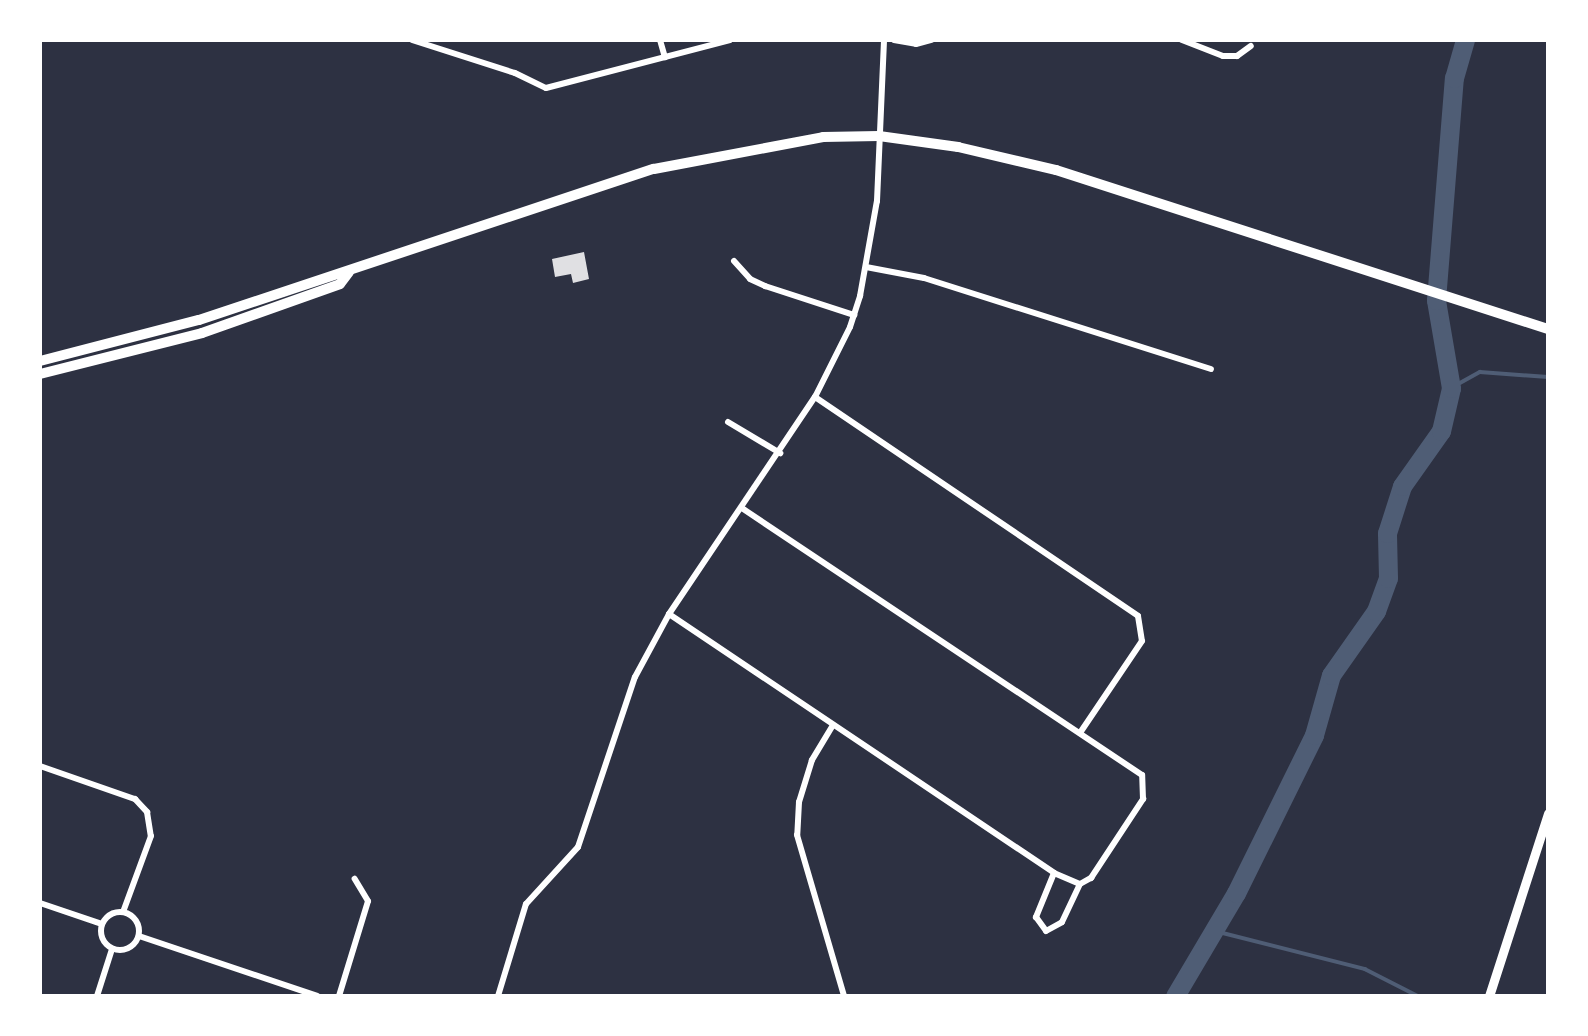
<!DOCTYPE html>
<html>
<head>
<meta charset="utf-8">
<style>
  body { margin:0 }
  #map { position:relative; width:1588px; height:1036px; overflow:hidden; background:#2d3142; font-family:"DM Sans",sans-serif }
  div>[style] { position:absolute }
  .stream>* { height:3.5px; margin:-1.75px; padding:0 1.75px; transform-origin:1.75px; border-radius:1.75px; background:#4f5d75 }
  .river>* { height:19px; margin:-9.5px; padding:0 9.5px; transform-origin:9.5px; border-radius:9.5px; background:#4f5d75 }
  .building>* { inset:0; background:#e0e0e3 }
  .minor>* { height:6px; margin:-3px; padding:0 3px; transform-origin:3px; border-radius:3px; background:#fff }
  .minor>.ring { margin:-3px; padding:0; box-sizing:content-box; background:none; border:6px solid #fff; border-radius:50% }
  .secondary>* { height:9px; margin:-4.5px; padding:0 4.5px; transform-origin:4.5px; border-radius:4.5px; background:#fff }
  .primary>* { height:10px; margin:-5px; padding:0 5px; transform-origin:5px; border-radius:5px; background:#fff }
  span { translate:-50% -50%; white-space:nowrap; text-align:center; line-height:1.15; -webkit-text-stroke:7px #fff; paint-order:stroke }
  .frame { position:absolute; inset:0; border:42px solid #fff; pointer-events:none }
</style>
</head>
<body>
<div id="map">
  <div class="stream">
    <div style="left:1451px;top:388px;width:33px;rotate:-29deg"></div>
    <div style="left:1480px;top:372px;width:68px;rotate:4.2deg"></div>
    <div style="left:1211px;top:930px;width:159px;rotate:14.2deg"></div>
    <div style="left:1365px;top:969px;width:59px;rotate:27deg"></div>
  </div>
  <div class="river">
    <div style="left:1175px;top:996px;width:120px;rotate:-59.4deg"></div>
    <div style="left:1236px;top:893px;width:176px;rotate:-63.7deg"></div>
    <div style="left:1314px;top:735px;width:62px;rotate:-74.2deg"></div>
    <div style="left:1331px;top:675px;width:78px;rotate:-54.9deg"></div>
    <div style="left:1376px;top:611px;width:35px;rotate:-70deg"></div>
    <div style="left:1388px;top:578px;width:45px;rotate:-91.3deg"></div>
    <div style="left:1387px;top:533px;width:49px;rotate:-72.3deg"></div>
    <div style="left:1402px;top:486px;width:67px;rotate:-54.7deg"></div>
    <div style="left:1441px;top:431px;width:44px;rotate:-76.9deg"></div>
    <div style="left:1451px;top:388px;width:89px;rotate:-99.7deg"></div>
    <div style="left:1436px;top:300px;width:223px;rotate:-85.4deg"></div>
    <div style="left:1454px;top:78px;width:40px;rotate:-74deg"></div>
  </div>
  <div class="building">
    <div style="clip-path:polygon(584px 252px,589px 279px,573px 283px,571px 274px,555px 277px,552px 259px)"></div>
  </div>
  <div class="minor">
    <div style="left:412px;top:40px;width:108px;rotate:17.8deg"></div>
    <div style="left:515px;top:73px;width:34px;rotate:26deg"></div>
    <div style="left:546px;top:88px;width:190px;rotate:-14.6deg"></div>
    <div style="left:660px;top:40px;width:18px;rotate:74deg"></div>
    <div style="left:894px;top:40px;width:22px;rotate:10deg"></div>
    <div style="left:916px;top:44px;width:16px;rotate:-15deg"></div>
    <div style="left:1182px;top:40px;width:44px;rotate:21.3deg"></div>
    <div style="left:1223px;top:56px;width:14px"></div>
    <div style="left:1237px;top:56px;width:17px;rotate:-36deg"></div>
    <div style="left:734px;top:261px;width:24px;rotate:48deg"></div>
    <div style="left:750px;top:279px;width:17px;rotate:25deg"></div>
    <div style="left:765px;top:286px;width:94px;rotate:18deg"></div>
    <div style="left:866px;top:267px;width:59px;rotate:10.7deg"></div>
    <div style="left:924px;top:278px;width:301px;rotate:17.6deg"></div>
    <div style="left:815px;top:397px;width:390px;rotate:34.1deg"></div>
    <div style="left:1138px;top:616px;width:25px;rotate:81deg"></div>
    <div style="left:1142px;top:641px;width:111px;rotate:124deg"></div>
    <div style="left:728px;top:422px;width:61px;rotate:30.8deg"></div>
    <div style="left:669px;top:614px;width:464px;rotate:33.9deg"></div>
    <div style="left:1054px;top:873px;width:28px;rotate:23deg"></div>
    <div style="left:1080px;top:884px;width:13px;rotate:-29deg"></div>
    <div style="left:1091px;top:878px;width:95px;rotate:-56.6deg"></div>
    <div style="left:1143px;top:799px;width:24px;rotate:-92deg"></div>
    <div style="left:1142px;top:775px;width:481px;rotate:-146.3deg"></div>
    <div style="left:833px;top:725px;width:41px;rotate:121deg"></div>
    <div style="left:812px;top:760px;width:44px;rotate:107.2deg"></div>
    <div style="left:799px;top:802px;width:33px;rotate:93deg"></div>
    <div style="left:797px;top:835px;width:168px;rotate:73.7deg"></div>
    <div style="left:40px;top:766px;width:101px;rotate:19.2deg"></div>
    <div style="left:135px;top:799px;width:18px;rotate:47deg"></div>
    <div style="left:147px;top:812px;width:24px;rotate:81deg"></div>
    <div style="left:151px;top:836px;width:81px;rotate:110.2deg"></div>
    <div style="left:1054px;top:873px;width:48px;rotate:112.2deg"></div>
    <div style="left:1036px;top:917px;width:17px;rotate:54deg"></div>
    <div style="left:1046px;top:931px;width:18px;rotate:-29deg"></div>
    <div style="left:1062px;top:922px;width:42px;rotate:-64.7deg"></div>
    <div style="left:40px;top:903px;width:65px;rotate:18.7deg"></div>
    <div class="ring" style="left:101px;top:912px;width:32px;height:32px"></div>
    <div style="left:139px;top:936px;width:188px;rotate:18.6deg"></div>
    <div style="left:97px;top:996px;width:49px;rotate:-72.3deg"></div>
    <div style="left:339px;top:996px;width:99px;rotate:-73deg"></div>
    <div style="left:368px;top:901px;width:26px;rotate:-121deg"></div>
    <div style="left:498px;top:996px;width:96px;rotate:-73.1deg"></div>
    <div style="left:526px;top:904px;width:77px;rotate:-47.6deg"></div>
    <div style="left:578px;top:847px;width:179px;rotate:-71.5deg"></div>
    <div style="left:635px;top:677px;width:72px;rotate:-61.6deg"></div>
    <div style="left:669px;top:614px;width:262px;rotate:-56.1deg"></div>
    <div style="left:815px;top:397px;width:78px;rotate:-63.4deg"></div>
    <div style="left:850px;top:327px;width:33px;rotate:-72deg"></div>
    <div style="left:860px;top:296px;width:97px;rotate:-79.9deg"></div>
    <div style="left:877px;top:201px;width:161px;rotate:-87.5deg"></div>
  </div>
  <div class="secondary">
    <div style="left:1489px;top:996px;width:192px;rotate:-72.1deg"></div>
  </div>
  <div class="primary">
    <div style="left:40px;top:361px;width:164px;rotate:-14.5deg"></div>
    <div style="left:199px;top:320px;width:479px;rotate:-18.4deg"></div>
    <div style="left:654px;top:169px;width:172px;rotate:-10.7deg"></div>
    <div style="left:823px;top:137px;width:56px;rotate:-1deg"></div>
    <div style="left:879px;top:136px;width:80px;rotate:7.9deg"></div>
    <div style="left:958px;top:147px;width:101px;rotate:13.2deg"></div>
    <div style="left:1056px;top:170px;width:517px;rotate:17.91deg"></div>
    <div style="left:40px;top:374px;width:167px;rotate:-14.2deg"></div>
    <div style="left:202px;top:333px;width:146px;rotate:-19.5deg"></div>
    <div style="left:340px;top:284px;width:15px;rotate:-53deg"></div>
  </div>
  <div class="frame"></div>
</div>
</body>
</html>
